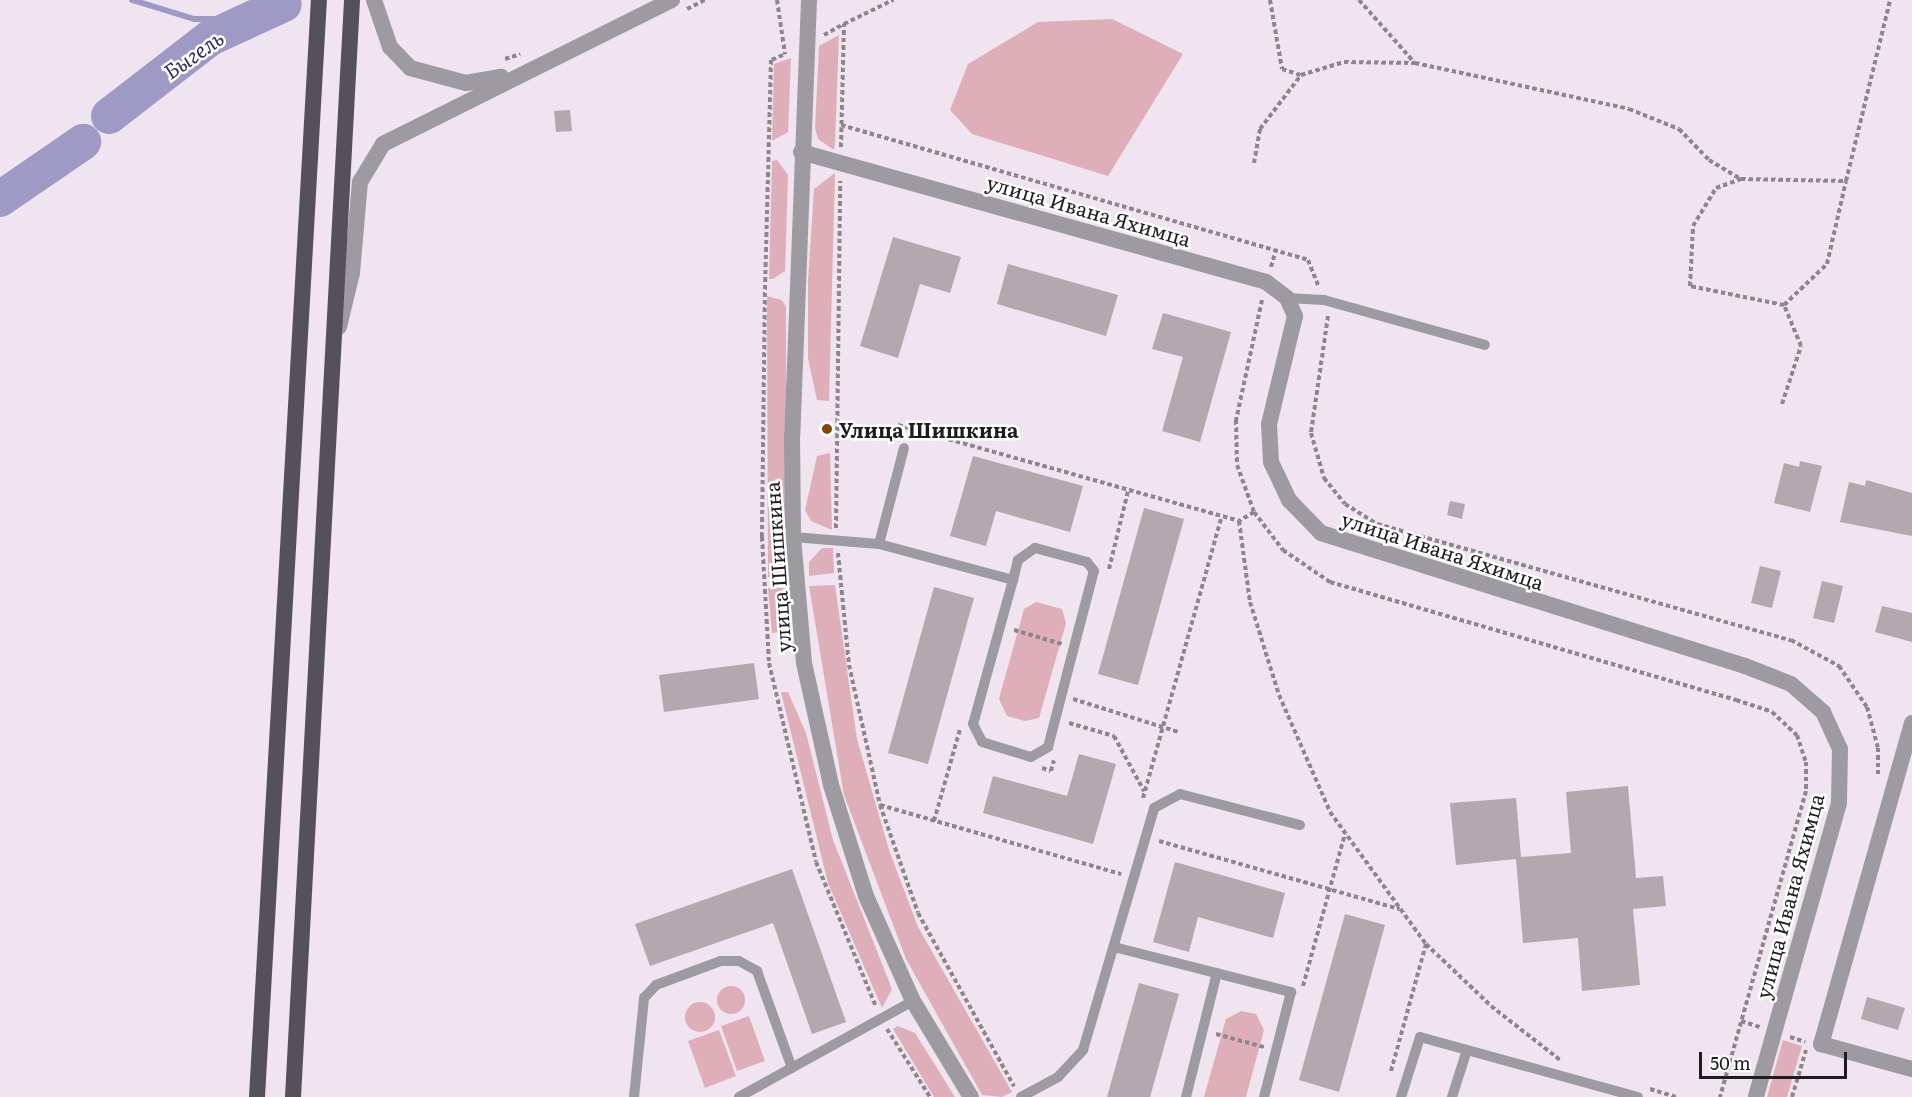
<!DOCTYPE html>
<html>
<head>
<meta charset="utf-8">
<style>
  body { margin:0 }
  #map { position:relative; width:1912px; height:1097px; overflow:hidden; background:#efe4ef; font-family:Literata,serif }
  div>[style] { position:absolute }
  .green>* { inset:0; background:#deafb8 }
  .round { border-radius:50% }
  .stream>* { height:6px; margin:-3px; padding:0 3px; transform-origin:3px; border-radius:3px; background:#9f9ac5 }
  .river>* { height:36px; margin:-18px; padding:0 18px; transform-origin:18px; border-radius:18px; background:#9f9ac5 }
  .building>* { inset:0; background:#b4a7ad }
  .path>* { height:4px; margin-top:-2px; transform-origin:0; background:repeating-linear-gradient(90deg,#8d868d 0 4.5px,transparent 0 7.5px) }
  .service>* { height:10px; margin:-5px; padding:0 5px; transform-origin:5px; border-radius:5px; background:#9d9ba0 }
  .minor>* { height:16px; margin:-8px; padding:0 8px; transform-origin:8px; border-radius:8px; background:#9d9ba0 }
  .tertiary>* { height:16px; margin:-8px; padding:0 8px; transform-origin:8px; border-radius:8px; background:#9d9ba0 }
  .trunk>* { height:16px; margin:-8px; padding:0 8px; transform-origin:8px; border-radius:8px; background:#55505a }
  .dots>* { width:16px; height:16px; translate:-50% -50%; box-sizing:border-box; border:3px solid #fff; border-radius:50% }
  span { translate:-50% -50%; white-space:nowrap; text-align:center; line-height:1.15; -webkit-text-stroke:5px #fff; paint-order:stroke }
  .street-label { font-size:20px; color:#1f1c1f }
  .poi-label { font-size:20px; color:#1f1c1f; font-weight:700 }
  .left { translate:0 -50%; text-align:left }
  .water-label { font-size:21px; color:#362b61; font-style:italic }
  .scale { position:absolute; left:1699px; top:1052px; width:148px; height:27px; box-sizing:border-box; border:3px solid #1f1c1f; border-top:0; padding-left:8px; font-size:18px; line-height:21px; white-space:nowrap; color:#1f1c1f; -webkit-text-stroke:4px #fff; paint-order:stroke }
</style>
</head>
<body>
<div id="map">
  <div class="green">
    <div style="clip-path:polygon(1112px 19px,1183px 54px,1108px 176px,972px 134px,950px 110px,968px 64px,1038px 22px)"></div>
    <div style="clip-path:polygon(839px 35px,835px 142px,834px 150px,818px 139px,815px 128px,819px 46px)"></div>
    <div style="clip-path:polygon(791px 58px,788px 132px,772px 141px,774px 64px)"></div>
    <div style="clip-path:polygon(777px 160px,788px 175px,785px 271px,773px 279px,769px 279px,772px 161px)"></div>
    <div style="clip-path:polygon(835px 173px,829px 401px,817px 400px,808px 358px,808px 281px,814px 189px)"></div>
    <div style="clip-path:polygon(767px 296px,782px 300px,786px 307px,786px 577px,768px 577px)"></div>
    <div style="clip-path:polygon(830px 453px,832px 530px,811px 521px,805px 510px,817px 456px)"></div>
    <div style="clip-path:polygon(822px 548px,833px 548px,834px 573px,809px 576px,809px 562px)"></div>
    <div style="clip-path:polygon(835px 585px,857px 739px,889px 850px,918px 927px,1012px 1092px,1002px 1097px,982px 1095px,906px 959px,844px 795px,809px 586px)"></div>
    <div style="clip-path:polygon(768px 588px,786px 588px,780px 632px,772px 633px)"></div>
    <div style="clip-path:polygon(1036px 602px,1062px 609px,1066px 623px,1039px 718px,1025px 721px,1007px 716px,999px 699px,1024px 609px)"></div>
    <div style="clip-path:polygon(781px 692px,788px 692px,806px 733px,833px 840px,892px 989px,882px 1008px,828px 883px)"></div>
    <div class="round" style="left:717px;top:986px;width:28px;height:28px"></div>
    <div class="round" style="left:685px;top:1002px;width:30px;height:30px"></div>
    <div style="clip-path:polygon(1241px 1011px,1256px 1014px,1264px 1030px,1246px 1097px,1204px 1097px,1226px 1019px)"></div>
    <div style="clip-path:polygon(749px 1016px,765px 1061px,737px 1071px,721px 1026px)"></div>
    <div style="clip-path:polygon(898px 1026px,915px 1033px,955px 1097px,934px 1097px,893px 1029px)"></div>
    <div style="clip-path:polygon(719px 1030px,736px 1076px,705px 1088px,688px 1041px)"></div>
    <div style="clip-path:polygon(1783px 1040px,1802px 1046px,1787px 1097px,1767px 1097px)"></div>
  </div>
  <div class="stream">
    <div style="left:132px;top:0;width:65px;rotate:17deg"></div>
    <div style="left:194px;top:19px;width:57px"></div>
  </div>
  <div class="river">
    <div style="left:109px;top:116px;width:128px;rotate:-37.7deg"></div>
    <div style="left:210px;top:38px;width:81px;rotate:-24.7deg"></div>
    <div style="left:0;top:199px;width:101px;rotate:-34.5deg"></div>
  </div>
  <div class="building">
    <div style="clip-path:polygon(570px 110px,572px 131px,556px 132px,554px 111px)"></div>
    <div style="clip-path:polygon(893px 237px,961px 257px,950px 293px,920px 284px,898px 358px,860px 346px)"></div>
    <div style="clip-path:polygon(1008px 264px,1118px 295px,1106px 336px,997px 304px)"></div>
    <div style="clip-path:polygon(1163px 313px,1231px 332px,1200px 442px,1162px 431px,1183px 357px,1152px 349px)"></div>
    <div style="clip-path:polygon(973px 456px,1083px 486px,1070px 532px,996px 511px,986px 546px,950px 536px)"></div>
    <div style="clip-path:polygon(1800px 461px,1822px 466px,1810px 512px,1774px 503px,1784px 463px,1799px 467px)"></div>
    <div style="clip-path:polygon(1866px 480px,1912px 493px,1912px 536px,1840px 522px,1849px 482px,1865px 486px)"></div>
    <div style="clip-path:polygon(1450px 501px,1465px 504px,1462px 519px,1447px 515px)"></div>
    <div style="clip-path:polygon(1144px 508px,1184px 519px,1138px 685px,1098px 674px)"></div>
    <div style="clip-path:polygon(1760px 566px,1781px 571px,1772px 608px,1751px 603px)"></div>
    <div style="clip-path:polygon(1822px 581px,1843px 586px,1834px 623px,1813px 618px)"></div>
    <div style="clip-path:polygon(934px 587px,974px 598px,928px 764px,888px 753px)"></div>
    <div style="clip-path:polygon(1882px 606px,1912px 613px,1912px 642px,1875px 632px)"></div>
    <div style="clip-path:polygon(754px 663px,759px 699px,664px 712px,659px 675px)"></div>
    <div style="clip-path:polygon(1079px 754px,1116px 764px,1093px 844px,983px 813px,993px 776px,1067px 796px)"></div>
    <div style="clip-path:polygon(1628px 786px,1636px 878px,1663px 876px,1666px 906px,1633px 909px,1640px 985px,1582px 991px,1578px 938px,1523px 943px,1516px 859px,1456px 865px,1450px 803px,1516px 798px,1521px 857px,1571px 853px,1566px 792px)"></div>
    <div style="clip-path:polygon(1175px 862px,1285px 893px,1273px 938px,1198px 917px,1189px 952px,1153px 942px)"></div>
    <div style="clip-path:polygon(792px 869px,846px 1022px,812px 1034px,773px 923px,650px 966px,635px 924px)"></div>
    <div style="clip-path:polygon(1345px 914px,1385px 925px,1339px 1092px,1299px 1080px)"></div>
    <div style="clip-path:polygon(1139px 983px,1179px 994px,1150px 1097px,1107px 1097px)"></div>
    <div style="clip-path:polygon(1867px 997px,1905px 1008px,1898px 1030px,1861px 1019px)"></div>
  </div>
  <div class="path">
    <div style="left:777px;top:0;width:55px;rotate:81.6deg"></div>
    <div style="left:1270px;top:0;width:70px;rotate:80.1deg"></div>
    <div style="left:1282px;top:69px;width:20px;rotate:18deg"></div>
    <div style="left:1301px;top:75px;width:45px;rotate:-16.8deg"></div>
    <div style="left:1344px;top:62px;width:71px;rotate:0.8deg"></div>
    <div style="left:1415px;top:63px;width:219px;rotate:12.1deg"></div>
    <div style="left:1629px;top:109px;width:54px;rotate:21.8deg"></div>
    <div style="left:1679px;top:129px;width:43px;rotate:45.9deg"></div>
    <div style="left:1709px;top:160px;width:37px;rotate:31deg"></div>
    <div style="left:1359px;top:0;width:83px;rotate:48.4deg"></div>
    <div style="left:687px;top:9px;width:20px;rotate:-27deg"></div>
    <div style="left:824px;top:35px;width:23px;rotate:-29deg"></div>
    <div style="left:783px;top:55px;width:13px;rotate:157deg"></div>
    <div style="left:771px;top:60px;width:225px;rotate:91.5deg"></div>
    <div style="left:765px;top:285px;width:252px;rotate:90.7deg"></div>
    <div style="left:762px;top:537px;width:126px;rotate:86.8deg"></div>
    <div style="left:769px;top:663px;width:204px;rotate:76.7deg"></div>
    <div style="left:816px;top:862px;width:157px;rotate:67.5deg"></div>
    <div style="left:505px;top:59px;width:16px;rotate:-18deg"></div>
    <div style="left:841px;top:125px;width:486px;rotate:16.1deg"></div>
    <div style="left:1308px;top:260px;width:29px;rotate:68deg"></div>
    <div style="left:841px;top:147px;width:123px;rotate:-88.6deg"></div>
    <div style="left:844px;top:24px;width:55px;rotate:-26.1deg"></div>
    <div style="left:1254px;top:163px;width:35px;rotate:-80deg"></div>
    <div style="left:1260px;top:129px;width:68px;rotate:-52.8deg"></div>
    <div style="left:1271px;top:267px;width:18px;rotate:-74deg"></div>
    <div style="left:1262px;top:300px;width:123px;rotate:102.2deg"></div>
    <div style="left:1236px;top:420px;width:45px;rotate:88.7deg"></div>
    <div style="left:1237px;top:465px;width:50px;rotate:70.1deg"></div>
    <div style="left:1254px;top:512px;width:48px;rotate:52.7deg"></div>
    <div style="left:1283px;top:550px;width:57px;rotate:34.2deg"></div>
    <div style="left:1330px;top:582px;width:423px;rotate:16.2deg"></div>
    <div style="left:1736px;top:700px;width:38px;rotate:18deg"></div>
    <div style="left:1772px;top:712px;width:34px;rotate:43deg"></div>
    <div style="left:1797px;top:735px;width:28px;rotate:72deg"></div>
    <div style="left:1806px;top:762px;width:29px;rotate:90deg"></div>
    <div style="left:1806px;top:791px;width:318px;rotate:105.7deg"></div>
    <div style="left:1784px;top:305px;width:59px;rotate:-43.6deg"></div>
    <div style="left:1827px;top:264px;width:85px;rotate:-77.1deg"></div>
    <div style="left:1328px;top:316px;width:118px;rotate:98.3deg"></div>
    <div style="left:1311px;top:433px;width:47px;rotate:73.9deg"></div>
    <div style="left:1324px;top:478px;width:33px;rotate:51deg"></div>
    <div style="left:1345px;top:504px;width:38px;rotate:32deg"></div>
    <div style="left:1377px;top:524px;width:430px;rotate:15.7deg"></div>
    <div style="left:1791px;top:640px;width:55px;rotate:28.4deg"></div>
    <div style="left:1839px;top:666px;width:50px;rotate:55.7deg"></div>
    <div style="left:1867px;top:707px;width:42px;rotate:75deg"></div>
    <div style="left:1878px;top:748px;width:26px;rotate:90deg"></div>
    <div style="left:1782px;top:404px;width:61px;rotate:-71.9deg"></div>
    <div style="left:1801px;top:346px;width:44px;rotate:-112.5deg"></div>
    <div style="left:1784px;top:305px;width:96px;rotate:-168.6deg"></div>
    <div style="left:1690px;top:286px;width:60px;rotate:-87.1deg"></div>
    <div style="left:1693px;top:226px;width:44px;rotate:-58.8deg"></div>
    <div style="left:1716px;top:188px;width:27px;rotate:-20deg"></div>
    <div style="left:1741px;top:179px;width:105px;rotate:1.1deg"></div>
    <div style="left:1846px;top:181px;width:186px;rotate:-76.3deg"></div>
    <div style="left:898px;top:425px;width:354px;rotate:15.7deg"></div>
    <div style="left:1254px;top:512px;width:17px;rotate:149deg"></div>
    <div style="left:1239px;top:521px;width:82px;rotate:82.3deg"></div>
    <div style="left:1250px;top:602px;width:97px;rotate:72.7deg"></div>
    <div style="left:1279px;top:695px;width:128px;rotate:66.4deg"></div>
    <div style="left:1330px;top:812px;width:163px;rotate:54deg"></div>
    <div style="left:1426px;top:944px;width:90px;rotate:43.6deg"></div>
    <div style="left:1491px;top:1006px;width:88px;rotate:38deg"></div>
    <div style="left:836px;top:528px;width:347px;rotate:-89.3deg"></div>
    <div style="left:838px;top:553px;width:113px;rotate:84.4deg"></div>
    <div style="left:849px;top:665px;width:143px;rotate:77.5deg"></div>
    <div style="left:880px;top:805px;width:114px;rotate:70.6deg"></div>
    <div style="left:918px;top:913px;width:198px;rotate:61deg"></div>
    <div style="left:1109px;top:569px;width:80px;rotate:-76.3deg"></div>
    <div style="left:1014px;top:630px;width:50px;rotate:16.3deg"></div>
    <div style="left:1073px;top:699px;width:110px;rotate:17.4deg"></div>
    <div style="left:1069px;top:723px;width:47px;rotate:16.1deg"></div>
    <div style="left:1114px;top:736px;width:63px;rotate:61.4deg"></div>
    <div style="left:1042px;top:768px;width:9px;rotate:18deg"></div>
    <div style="left:1051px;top:771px;width:11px;rotate:-75deg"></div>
    <div style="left:1143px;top:798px;width:291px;rotate:-74.4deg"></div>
    <div style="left:880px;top:805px;width:251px;rotate:16deg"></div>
    <div style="left:934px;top:821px;width:96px;rotate:-74.2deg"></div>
    <div style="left:1159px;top:841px;width:250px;rotate:15.8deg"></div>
    <div style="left:1303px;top:986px;width:158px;rotate:-74.6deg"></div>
    <div style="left:1741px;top:1021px;width:20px;rotate:18deg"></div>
    <div style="left:887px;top:1029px;width:80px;rotate:57.7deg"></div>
    <div style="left:1216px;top:1034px;width:50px;rotate:15.2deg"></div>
    <div style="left:1790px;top:1037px;width:16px;rotate:18deg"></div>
    <div style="left:1391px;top:1071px;width:132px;rotate:-74.6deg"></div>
    <div style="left:1650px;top:1089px;width:27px;rotate:17deg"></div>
    <div style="left:1792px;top:1097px;width:49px;rotate:-73.4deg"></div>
  </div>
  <div class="service">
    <div style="left:1287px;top:298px;width:37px;rotate:3deg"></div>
    <div style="left:1324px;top:300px;width:167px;rotate:15.6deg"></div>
    <div style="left:793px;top:537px;width:86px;rotate:4.7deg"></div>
    <div style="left:879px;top:544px;width:139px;rotate:15deg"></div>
    <div style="left:1013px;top:580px;width:149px;rotate:105.5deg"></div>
    <div style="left:973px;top:724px;width:20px;rotate:63deg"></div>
    <div style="left:982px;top:742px;width:51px;rotate:17deg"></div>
    <div style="left:1031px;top:757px;width:20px;rotate:-30deg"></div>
    <div style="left:1048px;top:747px;width:182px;rotate:-75.4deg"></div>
    <div style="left:1094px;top:571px;width:11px;rotate:-128deg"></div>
    <div style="left:1087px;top:562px;width:54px;rotate:-164.9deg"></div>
    <div style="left:1035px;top:548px;width:21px;rotate:145deg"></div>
    <div style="left:1018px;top:560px;width:21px;rotate:104deg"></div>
    <div style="left:879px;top:544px;width:99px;rotate:-75.4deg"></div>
    <div style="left:1114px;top:947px;width:183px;rotate:14.3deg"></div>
    <div style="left:1291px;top:992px;width:108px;rotate:104.4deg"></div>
    <div style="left:634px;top:1097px;width:100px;rotate:-84.2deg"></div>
    <div style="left:644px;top:998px;width:18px;rotate:-47deg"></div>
    <div style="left:656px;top:985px;width:69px;rotate:-20.3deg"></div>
    <div style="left:721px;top:961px;width:18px"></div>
    <div style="left:739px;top:961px;width:21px;rotate:29deg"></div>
    <div style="left:757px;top:971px;width:103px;rotate:70.2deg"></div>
    <div style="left:739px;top:1097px;width:199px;rotate:-28.9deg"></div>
    <div style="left:1021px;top:1097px;width:42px;rotate:-28.4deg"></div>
    <div style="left:1058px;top:1077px;width:37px;rotate:-47deg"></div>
    <div style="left:1083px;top:1050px;width:252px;rotate:-73.6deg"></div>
    <div style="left:1154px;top:808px;width:30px;rotate:-28deg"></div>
    <div style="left:1180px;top:794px;width:124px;rotate:14.5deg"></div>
    <div style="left:1186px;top:1097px;width:128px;rotate:-76deg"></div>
    <div style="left:1401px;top:1097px;width:63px;rotate:-72.4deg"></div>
    <div style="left:1420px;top:1037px;width:226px;rotate:15.4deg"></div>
    <div style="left:1452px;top:1097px;width:49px;rotate:-72.3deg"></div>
  </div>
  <div class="minor">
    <div style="left:809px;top:0;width:436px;rotate:92.2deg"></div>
    <div style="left:792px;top:436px;width:101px;rotate:89.4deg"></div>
    <div style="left:793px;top:537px;width:126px;rotate:85deg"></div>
    <div style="left:804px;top:663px;width:125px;rotate:77.5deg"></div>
    <div style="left:831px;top:785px;width:116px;rotate:72.5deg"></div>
    <div style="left:866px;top:896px;width:115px;rotate:65.9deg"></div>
    <div style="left:913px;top:1001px;width:112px;rotate:58.9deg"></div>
    <div style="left:801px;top:152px;width:483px;rotate:15.6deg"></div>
    <div style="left:1266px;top:282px;width:26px;rotate:37deg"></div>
    <div style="left:1287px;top:298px;width:20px;rotate:66deg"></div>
    <div style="left:1295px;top:316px;width:111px;rotate:103.5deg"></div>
    <div style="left:1269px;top:424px;width:38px;rotate:87deg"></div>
    <div style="left:1271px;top:462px;width:42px;rotate:64.7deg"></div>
    <div style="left:1289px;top:500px;width:46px;rotate:45.9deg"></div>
    <div style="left:1321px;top:533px;width:444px;rotate:17.4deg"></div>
    <div style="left:1745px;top:666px;width:49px;rotate:21.4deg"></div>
    <div style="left:1791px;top:684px;width:43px;rotate:41.2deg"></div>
    <div style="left:1823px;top:712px;width:41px;rotate:65.3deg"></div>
    <div style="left:1840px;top:749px;width:54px;rotate:91.1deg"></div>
    <div style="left:1839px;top:803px;width:305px;rotate:105.8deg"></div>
    <div style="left:1912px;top:723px;width:334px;rotate:105.8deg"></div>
    <div style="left:1821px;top:1044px;width:94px;rotate:15.4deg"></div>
  </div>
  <div class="tertiary">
    <div style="left:374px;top:0;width:50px;rotate:71.2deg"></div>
    <div style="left:390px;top:47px;width:29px;rotate:46deg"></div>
    <div style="left:410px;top:68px;width:58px;rotate:15deg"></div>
    <div style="left:466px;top:83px;width:36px;rotate:-10deg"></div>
    <div style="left:339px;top:327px;width:56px;rotate:-76.5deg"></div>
    <div style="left:352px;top:273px;width:91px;rotate:-85deg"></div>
    <div style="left:360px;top:182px;width:44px;rotate:-58.8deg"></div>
    <div style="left:383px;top:144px;width:323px;rotate:-26.5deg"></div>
  </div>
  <div class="trunk">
    <div style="left:257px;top:1097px;width:1099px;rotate:-86.77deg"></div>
    <div style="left:293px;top:1097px;width:1099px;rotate:-86.92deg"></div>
  </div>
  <div class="dots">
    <div style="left:827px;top:429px;background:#814600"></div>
  </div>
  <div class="street-label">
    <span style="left:1089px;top:210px;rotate:16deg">улица Ивана Яхимца</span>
    <span style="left:1443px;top:550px;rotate:18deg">улица Ивана Яхимца</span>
    <span style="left:777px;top:567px;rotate:-94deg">улица Шишкина</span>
    <span style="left:1789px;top:896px;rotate:-75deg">улица Ивана Яхимца</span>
  </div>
  <div class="poi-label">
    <span class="left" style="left:839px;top:429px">Улица Шишкина</span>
  </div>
  <div class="water-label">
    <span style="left:193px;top:54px;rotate:-35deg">Быгель</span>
  </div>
  <div class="scale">50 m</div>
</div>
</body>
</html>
